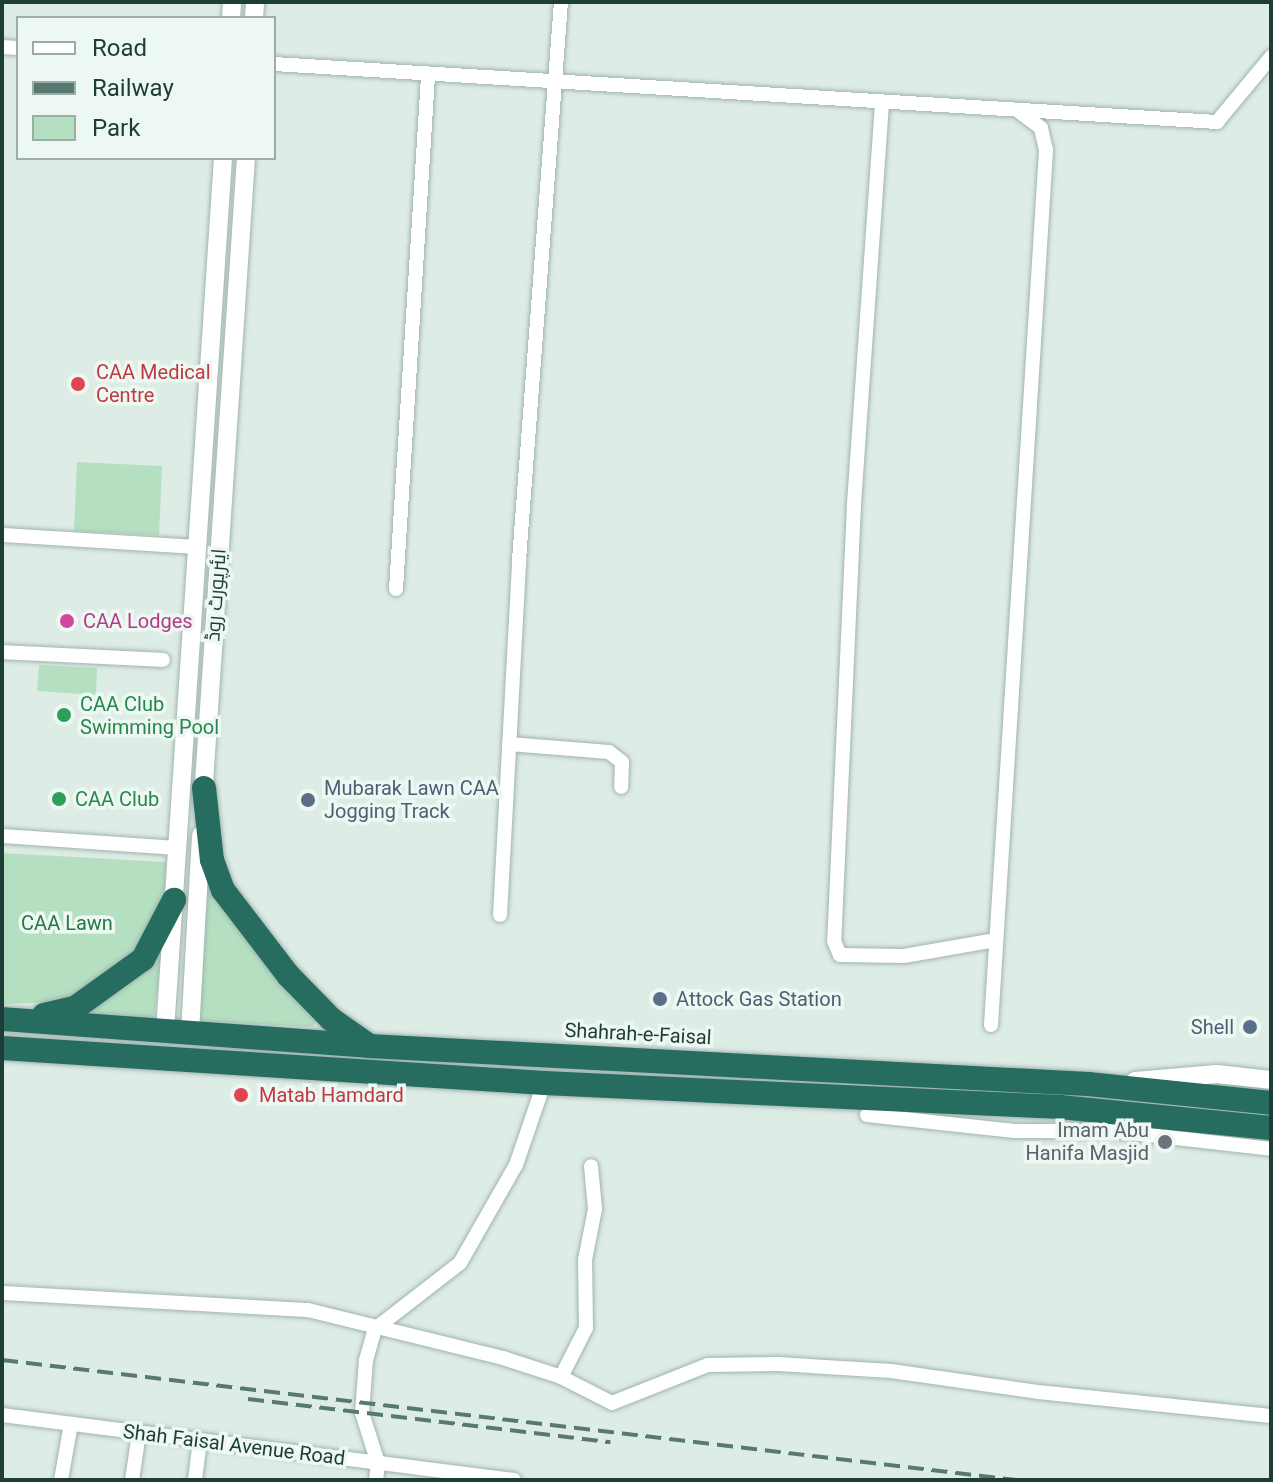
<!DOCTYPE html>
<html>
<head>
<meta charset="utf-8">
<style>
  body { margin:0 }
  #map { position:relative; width:1273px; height:1482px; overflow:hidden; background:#deece6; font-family:Roboto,Cairo,sans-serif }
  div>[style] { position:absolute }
  .green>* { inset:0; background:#b4e0c1 }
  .roads { filter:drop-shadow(0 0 2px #a0b4ae) drop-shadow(0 0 2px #a0b4ae) }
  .street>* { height:14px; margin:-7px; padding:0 7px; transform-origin:7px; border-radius:7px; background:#fff }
  .secondary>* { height:18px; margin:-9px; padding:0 9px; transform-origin:9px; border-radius:9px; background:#fff }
  .highway>* { height:24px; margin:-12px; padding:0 12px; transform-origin:12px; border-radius:12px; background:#266d60 }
  .rail>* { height:4px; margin-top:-2px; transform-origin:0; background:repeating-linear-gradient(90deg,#577971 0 16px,transparent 0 24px) }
  .dots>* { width:22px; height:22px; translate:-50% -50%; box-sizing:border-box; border:4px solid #eef8f3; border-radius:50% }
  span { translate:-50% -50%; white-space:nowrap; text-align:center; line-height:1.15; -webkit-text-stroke:7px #eef8f3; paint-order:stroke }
  .health-label { font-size:20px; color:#be3a42 }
  .left { translate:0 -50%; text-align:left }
  .street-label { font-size:20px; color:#1d3d36 }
  .hotel-label { font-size:20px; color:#b23c85 }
  .leisure-label { font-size:20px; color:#27864d }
  .service-label { font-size:20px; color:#4e5e75 }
  .right { translate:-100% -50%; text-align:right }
  .park-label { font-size:20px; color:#237847 }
  .worship-label { font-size:20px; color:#5b616d }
  .frame { position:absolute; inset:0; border:4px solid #1d3d36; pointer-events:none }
  .legend { position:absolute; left:16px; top:16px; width:260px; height:144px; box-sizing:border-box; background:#eef8f3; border:2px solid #9aada7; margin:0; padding:10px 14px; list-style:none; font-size:24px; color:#1d3d36 }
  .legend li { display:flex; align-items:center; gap:16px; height:40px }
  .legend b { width:40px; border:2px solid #9aada7 }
</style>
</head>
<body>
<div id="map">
  <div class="green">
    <div style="clip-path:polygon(77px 462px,162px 466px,159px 535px,74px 531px)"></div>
    <div style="clip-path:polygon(39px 665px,97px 668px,96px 695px,37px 691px)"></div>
    <div style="clip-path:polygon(2px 853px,166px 862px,165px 888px,140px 946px,76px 995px,57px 1002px,2px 1004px)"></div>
    <div style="clip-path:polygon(203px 881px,316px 1021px,313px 1027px,203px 1021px,196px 1016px)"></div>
    <div style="clip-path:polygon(162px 949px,154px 1019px,90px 1015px,87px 1010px)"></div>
  </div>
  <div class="roads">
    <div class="street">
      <div style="left:2px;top:47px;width:16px;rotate:4deg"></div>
      <div style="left:274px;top:64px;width:945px;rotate:3.52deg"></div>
      <div style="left:1217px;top:122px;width:85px;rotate:-50.3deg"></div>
      <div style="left:882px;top:103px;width:403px;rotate:94deg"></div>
      <div style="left:854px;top:505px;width:436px;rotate:92.6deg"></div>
      <div style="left:834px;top:941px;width:15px;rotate:67deg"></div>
      <div style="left:840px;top:955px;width:64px;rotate:0.9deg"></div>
      <div style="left:904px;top:956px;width:93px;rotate:-9.9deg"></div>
      <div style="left:2px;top:535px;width:196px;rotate:3.5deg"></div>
      <div style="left:396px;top:589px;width:514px;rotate:-86.43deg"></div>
      <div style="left:2px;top:652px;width:161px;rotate:2.8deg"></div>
      <div style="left:509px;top:744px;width:100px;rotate:4.6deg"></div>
      <div style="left:609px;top:752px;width:16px;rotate:38deg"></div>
      <div style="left:622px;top:762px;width:25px;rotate:92deg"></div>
      <div style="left:2px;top:836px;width:176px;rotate:3.9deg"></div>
      <div style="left:500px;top:915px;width:356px;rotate:-86.9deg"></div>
      <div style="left:519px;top:560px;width:560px;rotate:-85.7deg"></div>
      <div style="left:991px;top:1025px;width:877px;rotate:-86.4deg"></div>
      <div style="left:1046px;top:150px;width:23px;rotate:-103deg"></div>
      <div style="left:1041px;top:128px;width:26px;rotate:-143deg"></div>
      <div style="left:867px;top:1115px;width:148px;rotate:6.2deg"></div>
      <div style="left:1014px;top:1131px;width:100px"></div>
      <div style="left:1114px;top:1131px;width:158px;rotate:6.5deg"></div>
      <div style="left:2px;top:1293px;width:306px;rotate:3.2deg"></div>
      <div style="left:308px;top:1310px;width:201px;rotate:13.8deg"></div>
      <div style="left:503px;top:1358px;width:61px;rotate:18.1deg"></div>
      <div style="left:561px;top:1377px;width:57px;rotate:27deg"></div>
      <div style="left:612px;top:1403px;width:103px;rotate:-21.6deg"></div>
      <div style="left:708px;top:1365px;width:70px;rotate:-0.8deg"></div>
      <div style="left:778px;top:1364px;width:113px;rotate:3.5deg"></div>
      <div style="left:891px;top:1371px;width:148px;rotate:8.1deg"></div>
      <div style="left:1038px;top:1392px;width:234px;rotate:5.9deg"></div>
      <div style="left:561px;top:1377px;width:55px;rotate:-63deg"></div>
      <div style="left:586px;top:1328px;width:68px;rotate:-90.8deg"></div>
      <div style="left:585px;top:1260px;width:52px;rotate:-78.9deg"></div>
      <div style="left:595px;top:1209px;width:43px;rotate:-95.3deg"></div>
      <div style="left:2px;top:1415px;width:516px;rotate:7.24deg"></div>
      <div style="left:61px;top:1480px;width:57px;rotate:-79.9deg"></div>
      <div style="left:132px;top:1480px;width:48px;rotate:-81.5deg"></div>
      <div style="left:195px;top:1480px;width:40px;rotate:-82.9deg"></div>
      <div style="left:376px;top:1480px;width:17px;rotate:-83deg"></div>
      <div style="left:378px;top:1463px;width:52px;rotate:-107.7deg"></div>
      <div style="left:362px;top:1413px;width:53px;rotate:-85.7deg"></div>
      <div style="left:366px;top:1360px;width:32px;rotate:-74deg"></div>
      <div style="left:375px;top:1329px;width:108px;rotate:-37.8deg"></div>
      <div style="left:460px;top:1263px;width:113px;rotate:-60.3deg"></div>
      <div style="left:516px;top:1165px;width:87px;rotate:-71.1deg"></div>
    </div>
    <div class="secondary">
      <div style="left:231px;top:18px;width:16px;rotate:-86deg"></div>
      <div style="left:254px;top:18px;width:16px;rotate:-86deg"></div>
      <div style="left:203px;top:798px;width:641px;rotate:-86.16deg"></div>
      <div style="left:165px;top:1031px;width:875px;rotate:-86.2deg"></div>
      <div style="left:190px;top:1033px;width:198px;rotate:-86.8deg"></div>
      <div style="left:1135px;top:1081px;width:82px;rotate:-4.9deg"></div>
      <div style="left:1217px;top:1074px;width:54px;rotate:6.3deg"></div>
    </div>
    <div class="highway">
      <div style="left:204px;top:788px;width:72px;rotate:83.7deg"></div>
      <div style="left:212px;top:860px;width:32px;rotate:70deg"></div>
      <div style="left:223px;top:890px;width:107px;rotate:52.6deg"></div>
      <div style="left:288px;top:975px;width:62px;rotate:45.7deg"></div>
      <div style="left:331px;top:1019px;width:45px;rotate:35.1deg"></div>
      <div style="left:44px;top:1015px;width:32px;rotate:-13deg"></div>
      <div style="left:75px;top:1008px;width:84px;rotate:-35.8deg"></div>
      <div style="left:143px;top:959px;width:67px;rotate:-62.3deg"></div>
      <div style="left:2px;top:1019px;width:368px;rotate:4.2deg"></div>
      <div style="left:369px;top:1046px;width:720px;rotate:3.03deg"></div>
      <div style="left:1088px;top:1084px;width:184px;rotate:5.9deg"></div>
      <div style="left:2px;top:1048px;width:543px;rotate:3.69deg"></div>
      <div style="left:544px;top:1083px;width:517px;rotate:2.66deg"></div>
      <div style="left:1060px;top:1107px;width:212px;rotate:5.7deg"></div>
    </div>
  </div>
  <div class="rail">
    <div style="left:2px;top:1360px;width:1021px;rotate:6.75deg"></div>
    <div style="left:248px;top:1399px;width:365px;rotate:6.8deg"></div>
  </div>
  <div class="dots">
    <div style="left:78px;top:384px;background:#e0444e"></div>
    <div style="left:67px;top:621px;background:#d1479c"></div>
    <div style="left:64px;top:715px;background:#2e9e5b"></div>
    <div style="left:59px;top:799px;background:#2e9e5b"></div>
    <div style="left:308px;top:800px;background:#5c6f8a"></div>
    <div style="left:660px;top:999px;background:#5c6f8a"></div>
    <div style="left:1250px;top:1027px;background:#5c6f8a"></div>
    <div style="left:241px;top:1095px;background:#e0444e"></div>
    <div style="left:1165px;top:1142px;background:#6b7280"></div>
  </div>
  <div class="health-label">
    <span class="left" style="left:96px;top:384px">CAA Medical<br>Centre</span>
    <span class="left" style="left:259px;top:1095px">Matab Hamdard</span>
  </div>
  <div class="street-label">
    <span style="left:216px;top:595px;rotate:-86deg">ایئرپورٹ روڈ</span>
    <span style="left:638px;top:1034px;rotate:3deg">Shahrah-e-Faisal</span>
    <span style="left:234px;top:1445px;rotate:7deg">Shah Faisal Avenue Road</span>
  </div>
  <div class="hotel-label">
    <span class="left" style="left:83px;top:621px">CAA Lodges</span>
  </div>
  <div class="leisure-label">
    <span class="left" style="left:80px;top:716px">CAA Club<br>Swimming Pool</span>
    <span class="left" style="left:75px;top:799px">CAA Club</span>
  </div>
  <div class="service-label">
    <span class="left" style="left:324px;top:800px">Mubarak Lawn CAA<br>Jogging Track</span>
    <span class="left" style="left:676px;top:999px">Attock Gas Station</span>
    <span class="right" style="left:1234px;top:1027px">Shell</span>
  </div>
  <div class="park-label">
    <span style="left:67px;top:923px">CAA Lawn</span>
  </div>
  <div class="worship-label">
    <span class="right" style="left:1149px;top:1142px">Imam Abu<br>Hanifa Masjid</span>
  </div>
  <div class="frame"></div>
  <ul class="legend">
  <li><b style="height:10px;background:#fff"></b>Road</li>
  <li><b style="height:10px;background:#577971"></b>Railway</li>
  <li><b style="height:22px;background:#b4e0c1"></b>Park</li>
  </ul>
</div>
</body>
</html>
